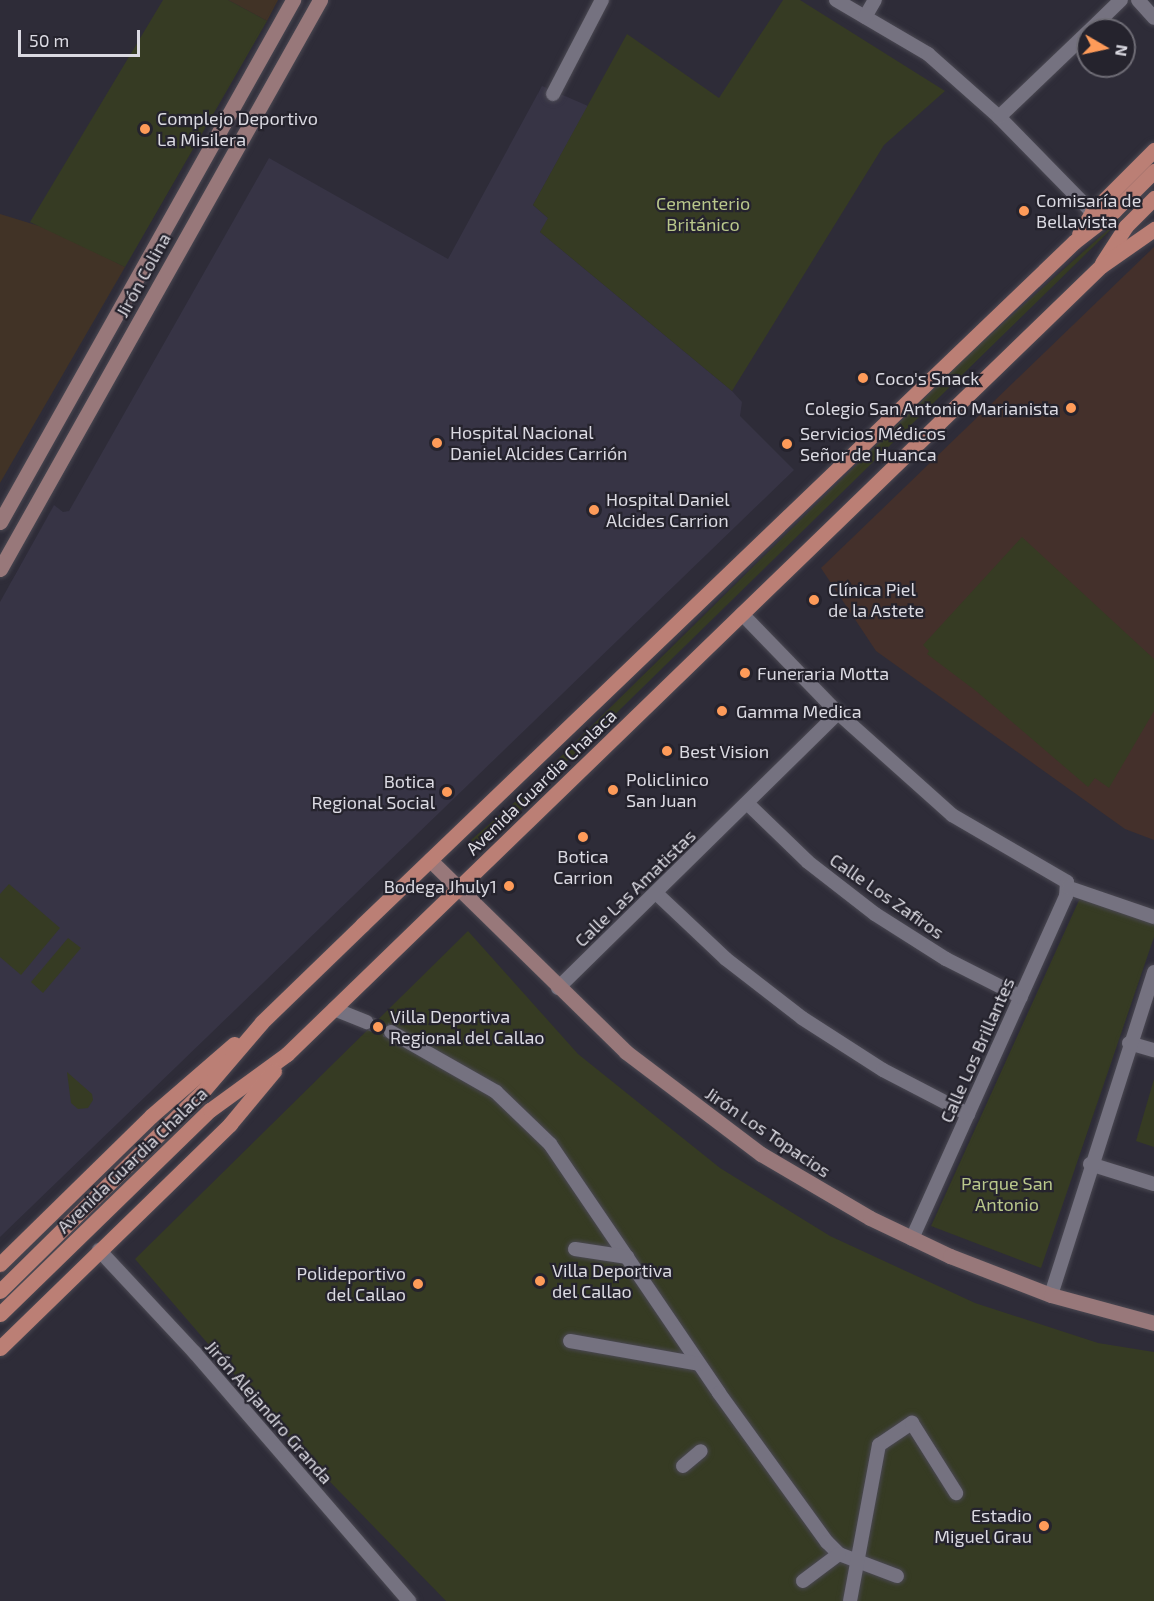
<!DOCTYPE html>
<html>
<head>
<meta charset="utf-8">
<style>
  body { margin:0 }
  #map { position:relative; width:1154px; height:1601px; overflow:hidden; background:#2e2c38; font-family:"Exo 2",sans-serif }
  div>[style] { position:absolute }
  .built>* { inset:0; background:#373445 }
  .industrial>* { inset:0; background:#413326 }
  .education>* { inset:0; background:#44302b }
  .green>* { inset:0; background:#363b23 }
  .street-tunnel>* { height:14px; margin-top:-7px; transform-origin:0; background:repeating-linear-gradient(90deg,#484652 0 14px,transparent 0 21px) }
  .roads { filter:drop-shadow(0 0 2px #4a4852) drop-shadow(0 0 2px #4a4852) }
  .street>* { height:14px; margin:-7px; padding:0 7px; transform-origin:7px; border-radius:7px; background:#757280 }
  .secondary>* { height:15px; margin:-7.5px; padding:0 7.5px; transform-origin:7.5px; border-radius:7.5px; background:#98787a }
  .primary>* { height:15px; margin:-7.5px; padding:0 7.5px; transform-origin:7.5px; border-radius:7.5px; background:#bb7f75 }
  .dots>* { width:16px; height:16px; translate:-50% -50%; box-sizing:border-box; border:3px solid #25232d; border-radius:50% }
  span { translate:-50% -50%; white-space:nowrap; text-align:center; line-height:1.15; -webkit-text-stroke:4.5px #25232d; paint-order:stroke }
  .poi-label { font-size:18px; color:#dbdae2 }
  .left { translate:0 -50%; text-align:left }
  .right { translate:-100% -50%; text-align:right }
  .park-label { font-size:18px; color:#b9c78b }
  .street-label { font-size:18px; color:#dbdae2 }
  .north { position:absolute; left:1076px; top:18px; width:60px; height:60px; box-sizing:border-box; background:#25232d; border:2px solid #6e6c75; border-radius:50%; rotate:99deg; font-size:16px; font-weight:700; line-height:24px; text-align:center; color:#dbdae2 }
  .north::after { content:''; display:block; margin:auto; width:21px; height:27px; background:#fe9b59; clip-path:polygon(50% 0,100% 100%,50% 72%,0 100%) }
  .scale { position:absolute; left:18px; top:30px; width:122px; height:27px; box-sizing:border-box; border:3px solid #dbdae2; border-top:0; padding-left:8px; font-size:18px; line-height:21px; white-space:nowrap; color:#dbdae2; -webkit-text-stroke:4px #25232d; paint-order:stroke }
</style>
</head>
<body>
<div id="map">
  <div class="built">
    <div style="clip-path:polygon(542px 86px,588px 106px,533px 205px,549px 219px,540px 232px,732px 391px,742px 402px,740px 416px,794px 470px,0 1237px,0 602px,54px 505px,63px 512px,69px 511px,269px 158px,448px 259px)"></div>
  </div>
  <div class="industrial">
    <div style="clip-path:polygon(228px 0,278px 0,267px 21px)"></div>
    <div style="clip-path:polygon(0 214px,52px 230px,125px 267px,0 483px)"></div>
  </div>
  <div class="education">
    <div style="clip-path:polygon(1154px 247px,1154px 840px,1125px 829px,876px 651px,821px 568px)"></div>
  </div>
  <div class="green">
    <div style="clip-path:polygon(163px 0,228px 0,267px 21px,125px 267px,30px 222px)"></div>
    <div style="clip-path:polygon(783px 0,800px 0,945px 91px,884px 145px,732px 391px,540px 232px,548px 218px,533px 205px,627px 34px,719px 98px)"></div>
    <div style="clip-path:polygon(1139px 202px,552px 776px,546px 771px,971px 352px)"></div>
    <div style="clip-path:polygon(1022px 537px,1154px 659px,1154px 711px,1109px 788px,1095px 778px,1088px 787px,976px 691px,927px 654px,929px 651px,923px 645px)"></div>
    <div style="clip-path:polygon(531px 788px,536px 795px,481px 850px,471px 840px)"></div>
    <div style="clip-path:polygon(9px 884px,60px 928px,21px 975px,0 957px,0 894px)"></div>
    <div style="clip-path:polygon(1081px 896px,1154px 921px,1154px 937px,1041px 1268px,931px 1226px)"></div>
    <div style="clip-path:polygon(468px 931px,578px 1054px,720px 1168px,830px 1236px,975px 1303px,1098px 1343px,1154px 1352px,1154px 1601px,446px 1601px,302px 1453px,135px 1259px)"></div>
    <div style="clip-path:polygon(68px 938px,81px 948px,43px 993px,31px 982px)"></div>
    <div style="clip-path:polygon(67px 1072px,92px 1094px,93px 1100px,88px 1108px,78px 1109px,71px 1103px)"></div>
    <div style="clip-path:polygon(1154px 1079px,1154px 1147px,1136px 1141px)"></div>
  </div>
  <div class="street-tunnel">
    <div style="left:366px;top:1022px;width:27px;rotate:22deg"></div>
  </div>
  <div class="roads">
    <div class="street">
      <div style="left:836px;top:0;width:107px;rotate:30.4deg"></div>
      <div style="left:928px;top:54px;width:95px;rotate:41.6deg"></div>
      <div style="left:999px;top:117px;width:133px;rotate:45.6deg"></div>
      <div style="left:1138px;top:0;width:24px;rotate:48deg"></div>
      <div style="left:865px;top:17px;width:20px;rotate:-60deg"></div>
      <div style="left:1090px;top:30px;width:43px;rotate:-44.1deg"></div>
      <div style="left:553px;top:94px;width:106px;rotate:-62.5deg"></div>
      <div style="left:999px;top:117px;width:123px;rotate:-43.7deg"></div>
      <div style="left:742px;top:614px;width:138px;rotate:45.9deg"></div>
      <div style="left:838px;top:713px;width:153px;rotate:41.8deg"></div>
      <div style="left:952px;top:815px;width:133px;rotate:30.2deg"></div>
      <div style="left:1067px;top:882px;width:14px;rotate:94deg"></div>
      <div style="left:1066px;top:896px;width:376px;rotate:114.2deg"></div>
      <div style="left:748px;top:804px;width:83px;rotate:44deg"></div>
      <div style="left:808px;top:862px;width:85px;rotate:37.8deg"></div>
      <div style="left:875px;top:914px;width:84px;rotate:32.4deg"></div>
      <div style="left:946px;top:959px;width:84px;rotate:26.9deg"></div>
      <div style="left:1069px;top:888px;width:90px;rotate:18.8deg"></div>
      <div style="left:656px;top:893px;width:96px;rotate:43.3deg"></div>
      <div style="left:726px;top:959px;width:96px;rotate:37.8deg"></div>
      <div style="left:802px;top:1018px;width:96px;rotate:32.7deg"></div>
      <div style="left:883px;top:1070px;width:96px;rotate:27.4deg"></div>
      <div style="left:558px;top:988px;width:392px;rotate:-44.5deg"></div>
      <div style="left:334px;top:1009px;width:35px;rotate:22deg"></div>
      <div style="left:391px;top:1032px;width:121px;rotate:29.7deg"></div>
      <div style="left:496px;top:1092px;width:75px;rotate:43.9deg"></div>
      <div style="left:550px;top:1144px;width:301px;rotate:55.8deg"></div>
      <div style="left:719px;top:1393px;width:184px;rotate:54.1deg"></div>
      <div style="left:827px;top:1542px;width:17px;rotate:45deg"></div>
      <div style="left:839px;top:1554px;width:62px;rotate:20.8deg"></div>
      <div style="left:1129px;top:1043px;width:26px;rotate:16deg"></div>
      <div style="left:1090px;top:1164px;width:67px;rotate:17.4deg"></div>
      <div style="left:575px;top:1249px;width:53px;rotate:8.7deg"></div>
      <div style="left:99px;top:1250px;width:141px;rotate:47deg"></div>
      <div style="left:195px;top:1353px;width:328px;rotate:49.2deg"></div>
      <div style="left:1051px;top:1295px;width:339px;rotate:-72.3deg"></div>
      <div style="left:570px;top:1341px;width:131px;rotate:10.1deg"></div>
      <div style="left:683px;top:1466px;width:23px;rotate:-40deg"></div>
      <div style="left:803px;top:1581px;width:45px;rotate:-36.9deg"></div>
      <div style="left:850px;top:1601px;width:159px;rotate:-79.5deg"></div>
      <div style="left:879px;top:1445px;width:40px;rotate:-34deg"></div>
      <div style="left:912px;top:1423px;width:83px;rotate:57.8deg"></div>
    </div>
    <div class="secondary">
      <div style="left:0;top:522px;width:599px;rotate:-60.69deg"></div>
      <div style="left:0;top:569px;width:653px;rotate:-60.65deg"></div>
      <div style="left:430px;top:860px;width:274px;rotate:44.4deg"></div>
      <div style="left:626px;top:1052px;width:169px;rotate:37.1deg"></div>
      <div style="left:761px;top:1154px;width:126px;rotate:30.4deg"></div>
      <div style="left:870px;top:1218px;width:89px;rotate:25.4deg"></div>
      <div style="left:950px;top:1256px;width:108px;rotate:21.1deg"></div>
      <div style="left:1051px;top:1295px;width:107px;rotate:15.2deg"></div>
    </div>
    <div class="primary">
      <div style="left:1079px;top:234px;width:26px;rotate:-59deg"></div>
      <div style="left:1092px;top:212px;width:88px;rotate:-45deg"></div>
      <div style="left:1102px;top:263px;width:44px;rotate:-57deg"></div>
      <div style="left:1126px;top:226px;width:40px;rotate:-45deg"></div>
      <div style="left:0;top:1264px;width:211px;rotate:-44.4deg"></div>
      <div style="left:151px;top:1116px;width:110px;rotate:-40.9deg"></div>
      <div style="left:0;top:1291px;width:286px;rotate:-44.6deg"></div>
      <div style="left:204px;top:1090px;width:89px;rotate:-49.5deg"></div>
      <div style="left:262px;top:1022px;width:139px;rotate:-44.1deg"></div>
      <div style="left:362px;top:925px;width:987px;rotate:-43.81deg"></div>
      <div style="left:1074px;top:242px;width:51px;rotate:-37.8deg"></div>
      <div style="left:1114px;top:211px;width:57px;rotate:-45deg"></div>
      <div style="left:0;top:1314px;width:293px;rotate:-44.2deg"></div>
      <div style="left:210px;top:1110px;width:95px;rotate:-36deg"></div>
      <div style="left:287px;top:1054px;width:1133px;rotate:-44.07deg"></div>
      <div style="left:1101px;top:266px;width:65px;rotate:-34.9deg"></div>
      <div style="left:0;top:1348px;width:321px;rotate:-44.2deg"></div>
      <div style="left:230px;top:1124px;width:69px;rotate:-50.3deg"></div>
    </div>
  </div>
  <div class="dots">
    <div style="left:145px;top:129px;background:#fe9b59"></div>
    <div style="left:1024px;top:211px;background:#fe9b59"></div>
    <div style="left:863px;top:378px;background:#fe9b59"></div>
    <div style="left:1071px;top:408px;background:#fe9b59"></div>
    <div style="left:437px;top:443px;background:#fe9b59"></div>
    <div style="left:787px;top:444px;background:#fe9b59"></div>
    <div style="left:594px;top:510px;background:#fe9b59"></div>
    <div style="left:814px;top:600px;background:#fe9b59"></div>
    <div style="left:745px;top:673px;background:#fe9b59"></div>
    <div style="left:722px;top:711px;background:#fe9b59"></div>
    <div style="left:667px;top:751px;background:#fe9b59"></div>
    <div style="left:613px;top:790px;background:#fe9b59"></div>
    <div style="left:447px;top:792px;background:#fe9b59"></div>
    <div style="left:583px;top:837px;background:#fe9b59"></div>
    <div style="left:509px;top:886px;background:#fe9b59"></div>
    <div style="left:378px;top:1027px;background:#fe9b59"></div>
    <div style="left:540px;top:1281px;background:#fe9b59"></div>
    <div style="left:418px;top:1284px;background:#fe9b59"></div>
    <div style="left:1044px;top:1526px;background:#fe9b59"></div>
  </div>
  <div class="poi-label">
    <span class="left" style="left:157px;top:129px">Complejo Deportivo<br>La Misilera</span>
    <span class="left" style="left:1036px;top:211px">Comisaría de<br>Bellavista</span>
    <span class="left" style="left:875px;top:378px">Coco's Snack</span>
    <span class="right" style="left:1059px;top:408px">Colegio San Antonio Marianista</span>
    <span class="left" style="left:450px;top:443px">Hospital Nacional<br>Daniel Alcides Carrión</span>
    <span class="left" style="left:800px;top:444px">Servicios Médicos<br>Señor de Huanca</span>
    <span class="left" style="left:606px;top:510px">Hospital Daniel<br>Alcides Carrion</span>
    <span class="left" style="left:828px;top:600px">Clínica Piel<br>de la Astete</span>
    <span class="left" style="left:757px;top:673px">Funeraria Motta</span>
    <span class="left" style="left:736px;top:711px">Gamma Medica</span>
    <span class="left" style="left:679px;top:751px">Best Vision</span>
    <span class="left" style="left:626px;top:790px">Policlinico<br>San Juan</span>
    <span class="right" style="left:435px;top:792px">Botica<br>Regional Social</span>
    <span style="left:583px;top:867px">Botica<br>Carrion</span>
    <span class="right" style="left:497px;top:886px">Bodega Jhuly1</span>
    <span class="left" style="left:390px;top:1027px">Villa Deportiva<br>Regional del Callao</span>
    <span class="left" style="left:552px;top:1281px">Villa Deportiva<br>del Callao</span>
    <span class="right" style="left:406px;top:1284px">Polideportivo<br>del Callao</span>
    <span class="right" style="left:1032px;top:1526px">Estadio<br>Miguel Grau</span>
  </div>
  <div class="park-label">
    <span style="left:703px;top:214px">Cementerio<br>Británico</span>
    <span style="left:1007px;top:1194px">Parque San<br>Antonio</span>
  </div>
  <div class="street-label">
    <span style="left:143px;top:275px;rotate:-61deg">Jirón Colina</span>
    <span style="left:541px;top:782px;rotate:-44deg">Avenida Guardia Chalaca</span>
    <span style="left:635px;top:888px;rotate:-44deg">Calle Las Amatistas</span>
    <span style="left:887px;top:896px;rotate:35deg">Calle Los Zafiros</span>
    <span style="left:977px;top:1050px;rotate:-66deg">Calle Los Brillantes</span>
    <span style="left:768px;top:1132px;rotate:34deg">Jirón Los Topacios</span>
    <span style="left:132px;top:1160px;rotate:-44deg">Avenida Guardia Chalaca</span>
    <span style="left:269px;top:1412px;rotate:49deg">Jirón Alejandro Granda</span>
  </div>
  <div class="north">N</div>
  <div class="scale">50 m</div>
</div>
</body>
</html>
